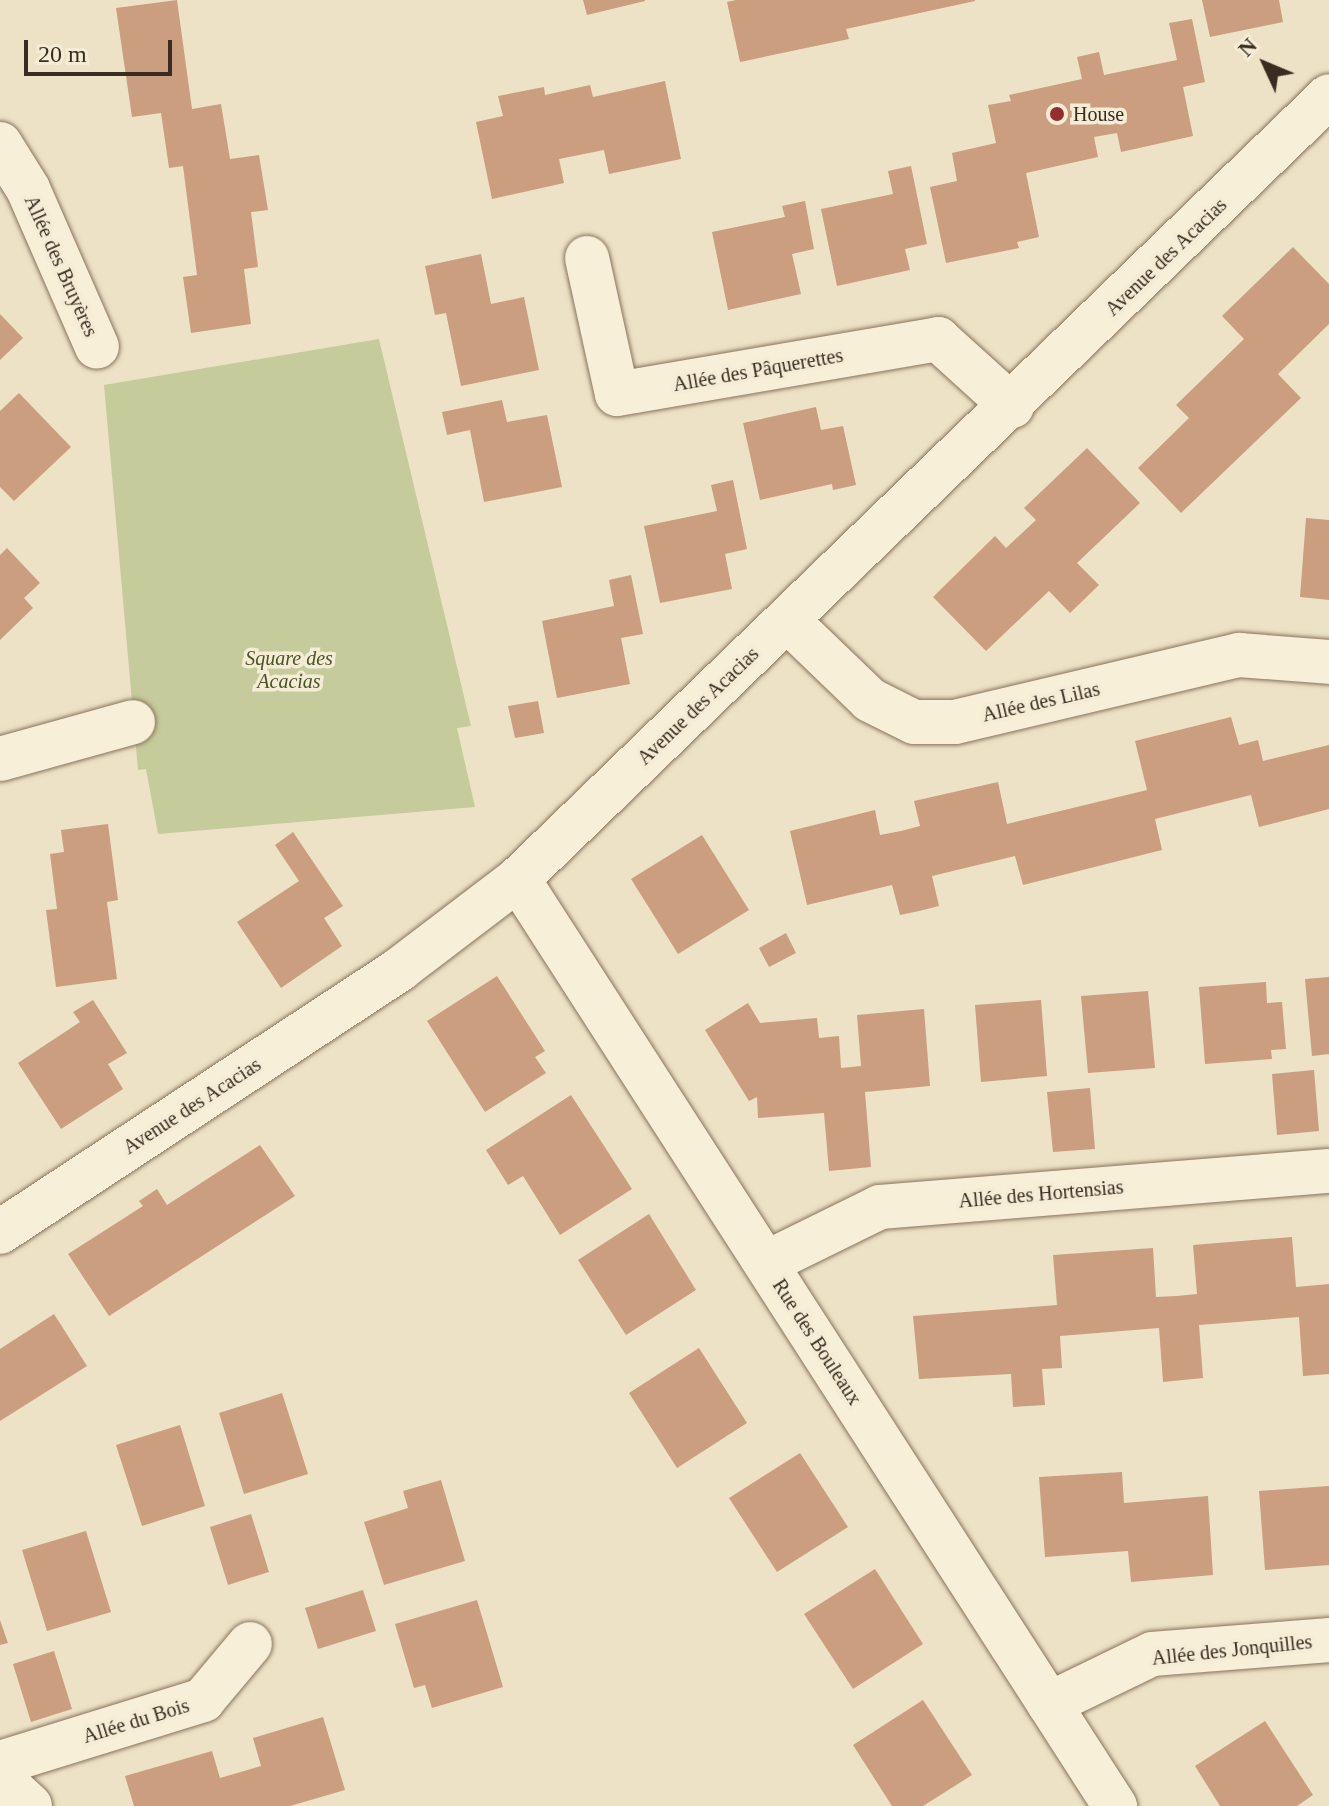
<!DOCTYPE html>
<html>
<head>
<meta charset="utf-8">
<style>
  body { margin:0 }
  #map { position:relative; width:1329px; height:1806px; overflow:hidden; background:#ede2c6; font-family:"Times New Roman",serif }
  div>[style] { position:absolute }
  .green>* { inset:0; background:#c5cb9a }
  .building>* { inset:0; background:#ca9e7e }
  .roads { filter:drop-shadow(0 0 2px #88745c) drop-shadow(0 0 2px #88745c) }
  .street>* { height:44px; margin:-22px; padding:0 22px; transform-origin:22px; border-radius:22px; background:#f8efd9 }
  .dots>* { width:22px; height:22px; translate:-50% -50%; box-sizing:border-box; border:4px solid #f5ecd6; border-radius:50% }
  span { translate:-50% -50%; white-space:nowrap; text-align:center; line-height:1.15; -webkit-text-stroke:7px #f5ecd6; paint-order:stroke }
  .poi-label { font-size:20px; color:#392c20 }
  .left { translate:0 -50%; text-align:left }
  .street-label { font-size:20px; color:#392c20 }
  .park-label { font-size:20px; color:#495427; font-style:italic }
  .north { position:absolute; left:1225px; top:24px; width:80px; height:80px; -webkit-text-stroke:6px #f5ecd6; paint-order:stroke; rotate:314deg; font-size:22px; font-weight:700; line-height:32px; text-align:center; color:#392c20 }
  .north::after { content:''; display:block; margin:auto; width:28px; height:36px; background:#392c20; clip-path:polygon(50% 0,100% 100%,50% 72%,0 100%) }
  .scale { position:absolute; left:24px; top:40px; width:148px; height:36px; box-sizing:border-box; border:4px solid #392c20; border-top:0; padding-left:10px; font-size:24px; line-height:28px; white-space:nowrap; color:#392c20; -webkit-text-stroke:6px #f5ecd6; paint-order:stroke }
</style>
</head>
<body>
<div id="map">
  <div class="green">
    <div style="clip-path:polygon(379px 339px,471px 726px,457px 728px,475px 807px,158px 834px,146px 769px,138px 770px,104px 385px)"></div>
  </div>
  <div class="building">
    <div style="clip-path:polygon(177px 0,192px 109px,221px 104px,230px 159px,259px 155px,268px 210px,251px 212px,258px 267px,244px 269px,251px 324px,191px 333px,183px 277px,197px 275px,183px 166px,169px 168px,161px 113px,132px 117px,116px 8px)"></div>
    <div style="clip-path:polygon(583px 0,645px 0,645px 1px,587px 15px)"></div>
    <div style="clip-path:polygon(736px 0,975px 0,975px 1px,846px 29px,849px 39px,740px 62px,727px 2px)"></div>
    <div style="clip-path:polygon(1202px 0,1279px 0,1283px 22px,1210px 37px)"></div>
    <div style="clip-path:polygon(1192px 19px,1205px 82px,1183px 87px,1193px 136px,1121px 152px,1117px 133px,1094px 137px,1098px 157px,1026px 173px,1039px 237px,1017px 242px,1019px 248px,946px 263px,930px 187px,957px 181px,952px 153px,996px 143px,988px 105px,1011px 101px,1009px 95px,1082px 79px,1077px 57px,1099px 52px,1104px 75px,1177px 60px,1169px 23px)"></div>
    <div style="clip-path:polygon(665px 81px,681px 159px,609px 174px,604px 150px,559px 159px,564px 183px,492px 199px,476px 122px,503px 116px,498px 96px,544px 87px,545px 95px,590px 85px,593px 97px)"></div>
    <div style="clip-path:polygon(911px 166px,927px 244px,905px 249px,910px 270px,837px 286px,821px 209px,893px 194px,888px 171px)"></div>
    <div style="clip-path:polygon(805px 201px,814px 249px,792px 254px,801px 294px,728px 310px,712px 232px,785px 217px,782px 206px)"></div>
    <div style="clip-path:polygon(1293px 247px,1329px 284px,1329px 324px,1278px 374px,1301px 398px,1181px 513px,1138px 468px,1189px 418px,1176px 405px,1244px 339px,1222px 316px)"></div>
    <div style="clip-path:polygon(481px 254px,491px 304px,524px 297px,539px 370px,461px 386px,446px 313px,435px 315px,425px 266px)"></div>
    <div style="clip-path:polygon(0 314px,23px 338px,0 360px)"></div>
    <div style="clip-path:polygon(19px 393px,71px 447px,14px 501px,0 487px,0 411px)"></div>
    <div style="clip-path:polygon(502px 400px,507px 422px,547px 415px,562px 487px,484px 502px,470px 430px,447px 435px,442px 412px)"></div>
    <div style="clip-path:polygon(816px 407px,821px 430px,843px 426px,856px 485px,833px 490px,832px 484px,760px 500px,743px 423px)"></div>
    <div style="clip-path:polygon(1087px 448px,1140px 503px,1077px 563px,1099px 585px,1070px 613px,1049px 591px,986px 651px,933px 597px,995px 536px,1006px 548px,1036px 520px,1024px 508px)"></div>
    <div style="clip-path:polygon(733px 480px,747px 549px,725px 554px,732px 589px,660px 603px,644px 526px,717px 511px,711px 485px)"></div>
    <div style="clip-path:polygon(1306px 518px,1329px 520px,1329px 600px,1300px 597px)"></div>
    <div style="clip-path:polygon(7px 548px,40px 583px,24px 598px,33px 608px,0 640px,0 555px)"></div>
    <div style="clip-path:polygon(631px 575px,643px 634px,621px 638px,630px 684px,557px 698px,542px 621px,614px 606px,609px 580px)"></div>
    <div style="clip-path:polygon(538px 701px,544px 733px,515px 738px,508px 706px)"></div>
    <div style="clip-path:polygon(1231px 717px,1239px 745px,1258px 740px,1263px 761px,1329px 745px,1329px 809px,1259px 827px,1251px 795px,1155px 819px,1162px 850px,1142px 855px,1023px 885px,1015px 856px,932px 876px,939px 906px,919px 911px,900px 915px,892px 885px,807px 905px,790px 831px,875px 810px,880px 835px,901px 831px,920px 826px,914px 801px,998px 782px,1007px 824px,1147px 790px,1135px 741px)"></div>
    <div style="clip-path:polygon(108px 824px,118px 900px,107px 902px,117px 979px,56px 987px,46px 910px,57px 909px,50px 854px,64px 852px,61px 830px)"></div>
    <div style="clip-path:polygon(293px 832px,343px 906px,324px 918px,342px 946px,281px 988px,237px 922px,299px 881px,275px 845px)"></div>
    <div style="clip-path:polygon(702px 835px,749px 910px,678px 954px,631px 879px)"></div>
    <div style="clip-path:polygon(786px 933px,796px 953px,769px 967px,759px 948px)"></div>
    <div style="clip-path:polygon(497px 976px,545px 1051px,535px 1057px,546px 1073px,485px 1112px,427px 1021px)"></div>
    <div style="clip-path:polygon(1329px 977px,1329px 1054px,1312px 1056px,1305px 979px)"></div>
    <div style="clip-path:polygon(1266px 982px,1267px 1003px,1282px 1002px,1286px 1049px,1271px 1050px,1272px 1059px,1205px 1064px,1199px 987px)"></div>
    <div style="clip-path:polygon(1148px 991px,1155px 1068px,1088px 1073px,1081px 996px)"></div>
    <div style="clip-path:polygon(93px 1000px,127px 1053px,108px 1064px,123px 1089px,61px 1129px,18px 1063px,80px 1022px,73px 1012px)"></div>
    <div style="clip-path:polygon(1041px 1000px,1047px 1076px,981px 1082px,975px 1005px)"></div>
    <div style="clip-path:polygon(748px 1003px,760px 1023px,817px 1018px,819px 1038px,839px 1036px,841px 1068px,861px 1066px,857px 1015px,924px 1009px,930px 1086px,865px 1092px,871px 1167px,829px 1171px,824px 1113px,758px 1118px,757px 1097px,749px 1101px,705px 1030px)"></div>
    <div style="clip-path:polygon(1314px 1070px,1319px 1131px,1277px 1135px,1272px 1074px)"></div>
    <div style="clip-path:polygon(1090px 1088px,1095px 1149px,1053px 1152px,1047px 1092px)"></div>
    <div style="clip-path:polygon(571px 1095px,632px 1189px,560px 1235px,523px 1176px,508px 1185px,486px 1150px)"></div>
    <div style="clip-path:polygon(260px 1145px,295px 1196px,109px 1316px,68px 1254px,143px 1206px,139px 1201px,157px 1189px,167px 1205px)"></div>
    <div style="clip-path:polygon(649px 1214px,696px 1290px,626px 1335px,578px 1260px)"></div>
    <div style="clip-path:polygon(1292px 1237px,1296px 1287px,1329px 1284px,1329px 1374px,1303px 1376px,1299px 1317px,1199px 1325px,1203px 1378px,1163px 1382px,1159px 1328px,1060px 1336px,1062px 1368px,1042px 1369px,1045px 1405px,1013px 1407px,1011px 1374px,919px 1379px,913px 1316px,1057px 1305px,1053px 1255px,1153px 1248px,1156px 1297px,1177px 1296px,1197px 1294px,1193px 1245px)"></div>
    <div style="clip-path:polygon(54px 1314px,87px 1366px,0 1421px,0 1349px)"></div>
    <div style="clip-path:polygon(699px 1348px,747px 1423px,677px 1468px,629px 1393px)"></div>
    <div style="clip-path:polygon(282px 1393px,308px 1474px,244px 1494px,219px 1413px)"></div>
    <div style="clip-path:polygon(180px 1425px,205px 1506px,142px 1526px,116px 1445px)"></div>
    <div style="clip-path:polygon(800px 1453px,848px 1527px,777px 1572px,729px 1498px)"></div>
    <div style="clip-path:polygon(1122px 1472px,1124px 1503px,1208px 1496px,1213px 1575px,1131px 1582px,1128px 1551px,1045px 1557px,1039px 1477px)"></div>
    <div style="clip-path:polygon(441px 1480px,465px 1561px,384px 1585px,364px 1522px,408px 1508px,403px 1491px)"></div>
    <div style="clip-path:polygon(1329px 1486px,1329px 1565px,1265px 1570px,1259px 1491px)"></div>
    <div style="clip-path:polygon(251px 1514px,269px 1572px,228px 1585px,210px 1527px)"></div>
    <div style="clip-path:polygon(86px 1531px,111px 1612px,47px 1631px,22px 1550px)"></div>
    <div style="clip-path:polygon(875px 1569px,923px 1644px,853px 1689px,804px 1614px)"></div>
    <div style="clip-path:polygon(363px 1590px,376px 1631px,318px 1649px,305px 1608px)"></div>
    <div style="clip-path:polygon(477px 1600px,503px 1687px,432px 1708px,425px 1685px,414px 1688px,395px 1624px)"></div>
    <div style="clip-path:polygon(0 1620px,8px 1643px,0 1645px)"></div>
    <div style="clip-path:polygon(54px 1651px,72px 1709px,31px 1722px,13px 1664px)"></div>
    <div style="clip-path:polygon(923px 1700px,972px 1775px,923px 1806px,892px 1806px,853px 1745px)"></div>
    <div style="clip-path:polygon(323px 1717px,345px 1790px,290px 1806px,134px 1806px,125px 1776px,212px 1751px,220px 1778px,261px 1766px,253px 1738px)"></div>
    <div style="clip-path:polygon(1265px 1721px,1313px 1795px,1297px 1806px,1220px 1806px,1195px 1766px)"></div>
  </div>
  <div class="roads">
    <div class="street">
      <div style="left:0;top:144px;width:53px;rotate:58.1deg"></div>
      <div style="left:28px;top:189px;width:172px;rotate:66.4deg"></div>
      <div style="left:587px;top:258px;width:139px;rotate:77.6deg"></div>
      <div style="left:617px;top:394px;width:326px;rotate:-9.7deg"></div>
      <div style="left:938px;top:339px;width:100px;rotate:42.2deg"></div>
      <div style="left:787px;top:620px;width:115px;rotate:43.9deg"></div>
      <div style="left:870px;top:700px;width:49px;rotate:26.6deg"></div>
      <div style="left:914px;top:722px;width:41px"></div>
      <div style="left:955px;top:722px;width:292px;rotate:-13.3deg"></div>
      <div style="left:1239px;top:655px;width:90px;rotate:4.4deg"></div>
      <div style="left:0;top:759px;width:138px;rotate:-15.5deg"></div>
      <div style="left:518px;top:879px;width:1103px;rotate:57.22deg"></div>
      <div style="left:0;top:1232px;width:479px;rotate:-33.3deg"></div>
      <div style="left:400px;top:969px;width:148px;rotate:-37.3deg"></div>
      <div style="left:518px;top:879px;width:1127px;rotate:-43.99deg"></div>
      <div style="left:766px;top:1263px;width:127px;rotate:-26.2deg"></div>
      <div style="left:880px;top:1207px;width:450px;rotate:-4.6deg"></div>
      <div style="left:1049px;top:1704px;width:114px;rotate:-25.9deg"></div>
      <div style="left:1152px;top:1654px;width:178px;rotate:-4.5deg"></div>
      <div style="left:0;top:1763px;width:213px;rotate:-17.2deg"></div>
      <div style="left:203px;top:1700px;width:73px;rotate:-50deg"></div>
      <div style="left:0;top:1778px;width:41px;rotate:43deg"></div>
    </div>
  </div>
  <div class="dots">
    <div style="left:1057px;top:114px;background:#952f2f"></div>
  </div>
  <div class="poi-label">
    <span class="left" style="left:1073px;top:114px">House</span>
  </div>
  <div class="street-label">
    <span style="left:1166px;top:257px;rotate:-44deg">Avenue des Acacias</span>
    <span style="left:61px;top:266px;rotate:66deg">Allée des Bruyères</span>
    <span style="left:758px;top:370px;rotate:-10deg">Allée des Pâquerettes</span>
    <span style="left:1041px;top:702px;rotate:-13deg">Allée des Lilas</span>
    <span style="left:698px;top:706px;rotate:-44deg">Avenue des Acacias</span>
    <span style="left:192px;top:1106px;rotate:-33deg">Avenue des Acacias</span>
    <span style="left:1041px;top:1194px;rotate:-5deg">Allée des Hortensias</span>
    <span style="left:817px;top:1342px;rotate:57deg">Rue des Bouleaux</span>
    <span style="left:1232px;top:1650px;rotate:-6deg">Allée des Jonquilles</span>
    <span style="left:136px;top:1721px;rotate:-17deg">Allée du Bois</span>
  </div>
  <div class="park-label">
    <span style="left:289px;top:670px">Square des<br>Acacias</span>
  </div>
  <div class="north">N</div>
  <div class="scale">20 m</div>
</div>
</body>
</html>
